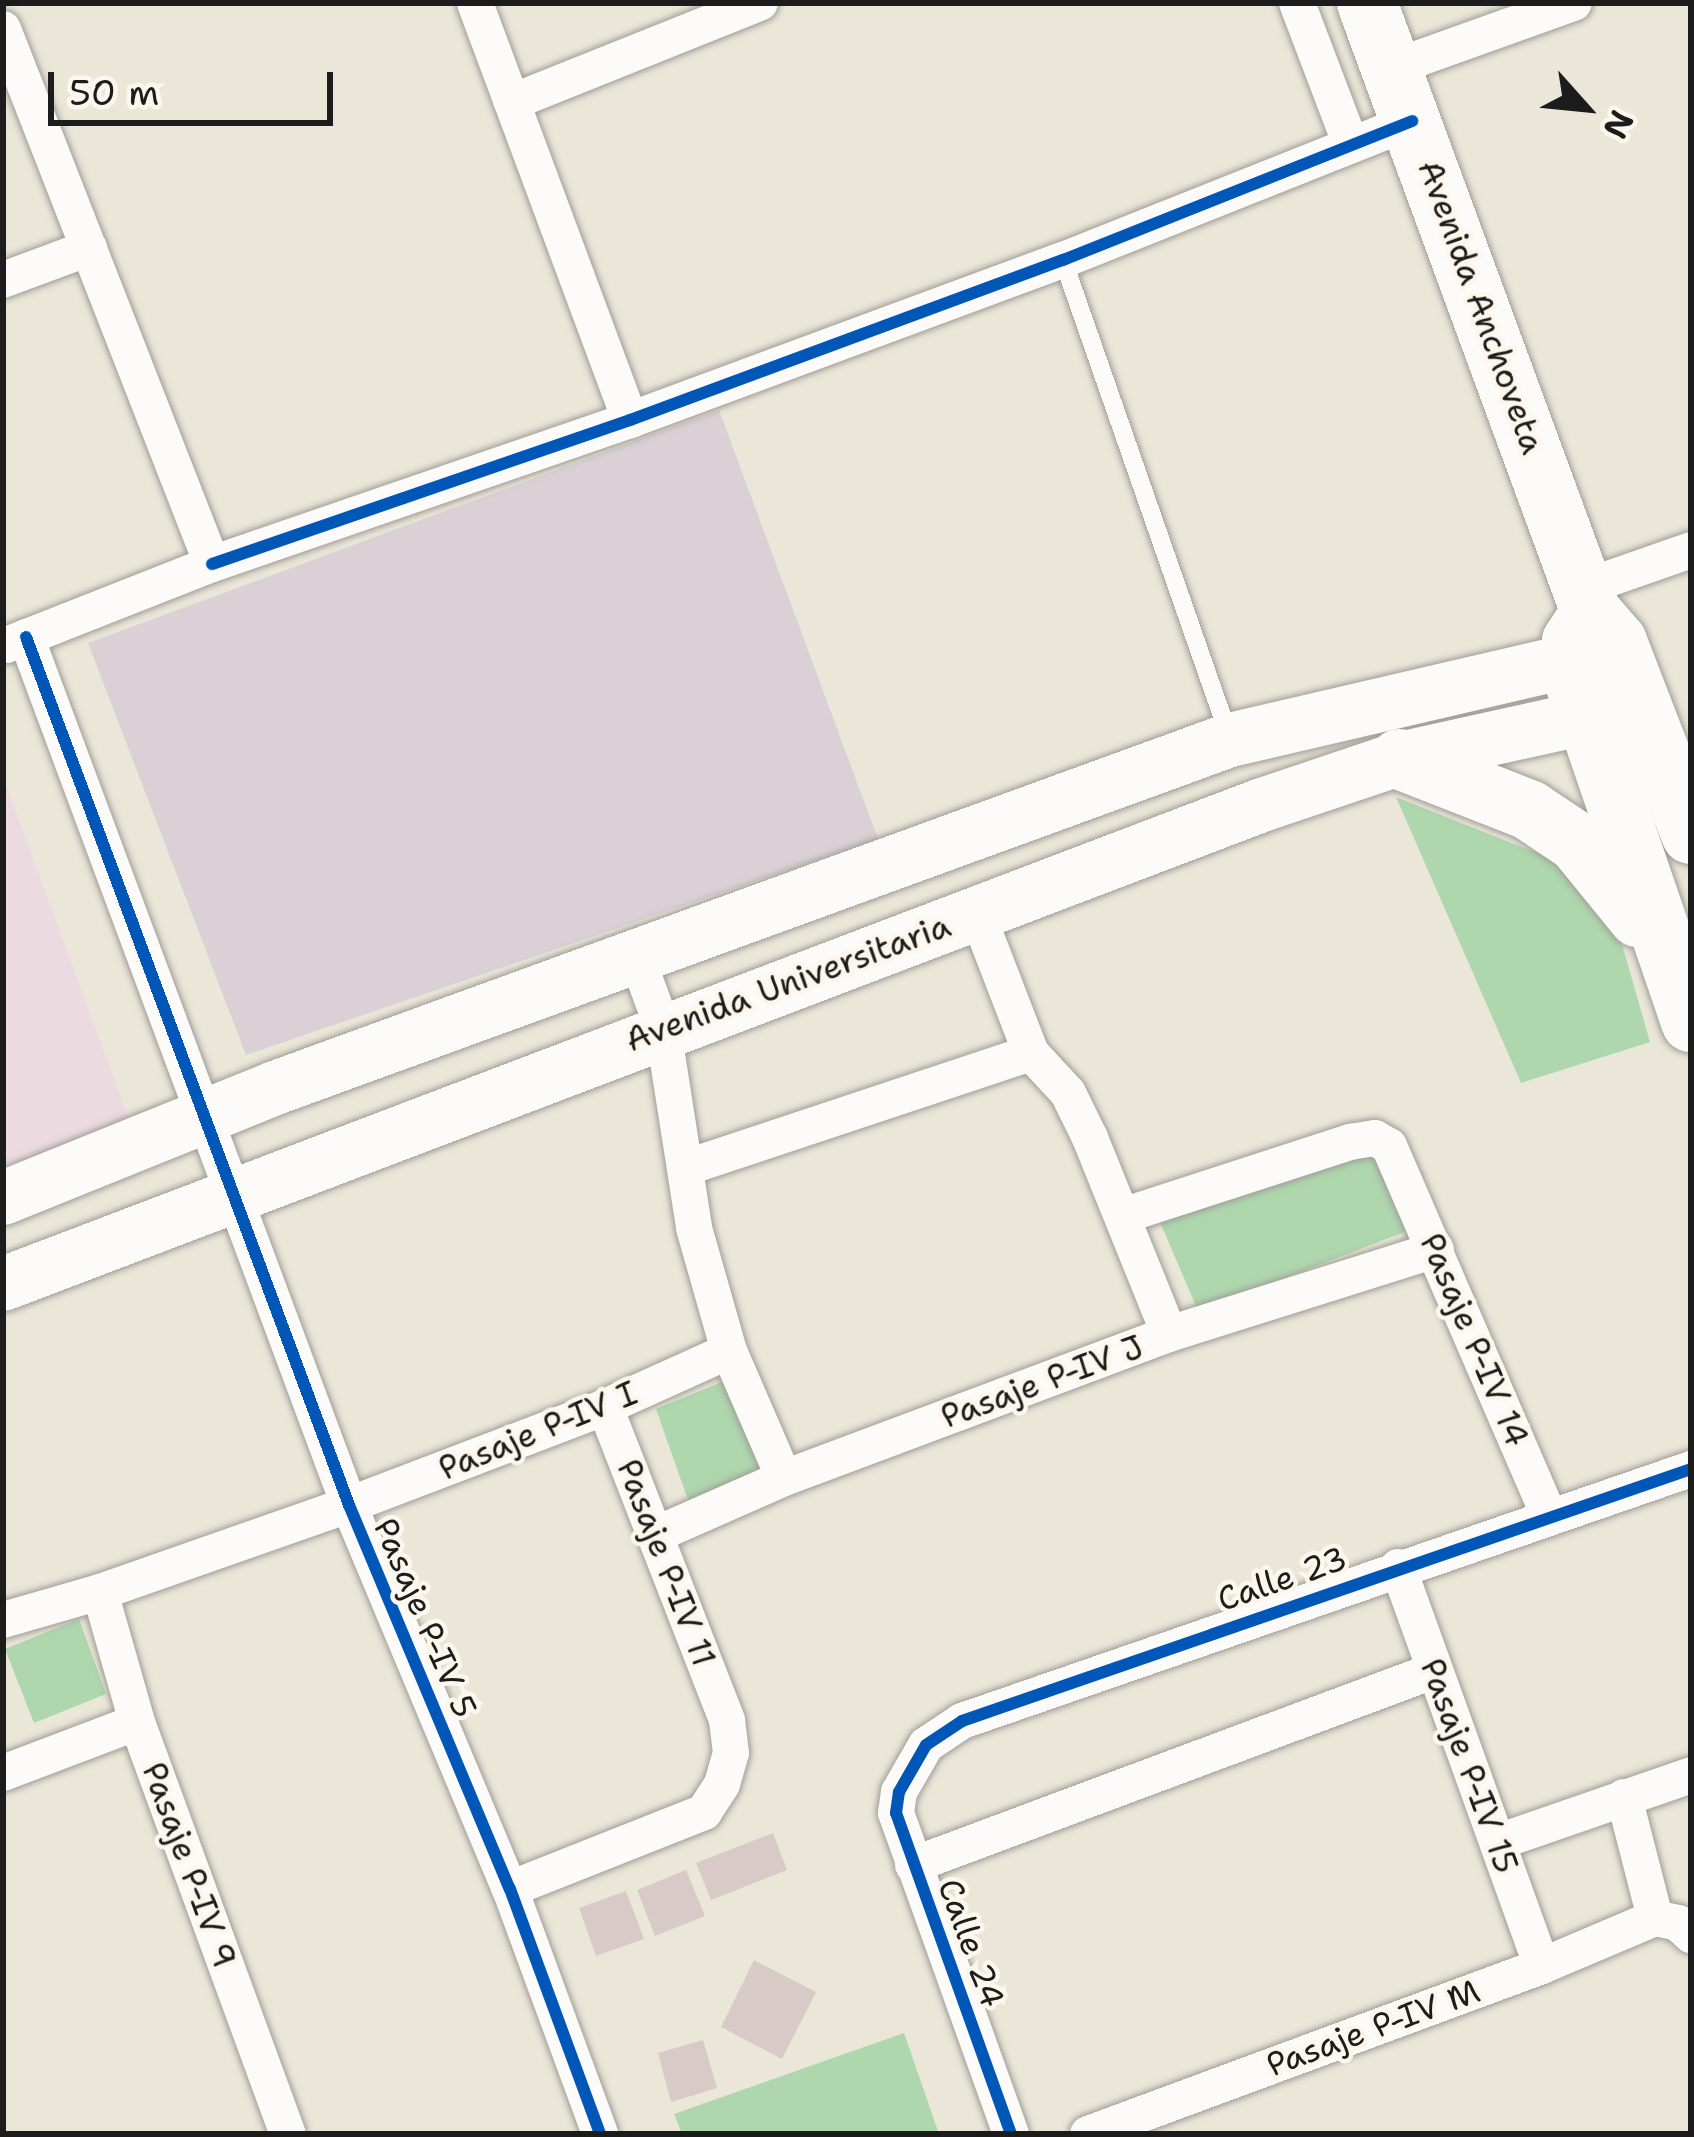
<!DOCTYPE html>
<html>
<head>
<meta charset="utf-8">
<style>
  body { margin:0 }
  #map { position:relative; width:1694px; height:2137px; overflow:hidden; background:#eae7d9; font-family:"Shantell Sans",sans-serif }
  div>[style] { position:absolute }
  .built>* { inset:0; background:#ecdae1 }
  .industrial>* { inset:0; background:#dad0d6 }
  .green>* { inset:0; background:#aed7ad }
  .building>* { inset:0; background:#d7cac7 }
  .roads { filter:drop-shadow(0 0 3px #a09e96) drop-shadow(0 0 3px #a09e96) }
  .lane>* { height:18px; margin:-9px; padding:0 9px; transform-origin:9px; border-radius:9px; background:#fcfbf9 }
  .street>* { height:36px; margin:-18px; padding:0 18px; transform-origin:18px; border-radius:18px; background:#fcfbf9 }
  .secondary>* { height:54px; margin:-27px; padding:0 27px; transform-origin:27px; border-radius:27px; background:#fcfbf9 }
  .primary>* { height:60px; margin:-30px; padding:0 30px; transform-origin:30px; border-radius:30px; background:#fcfbf9 }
  .cycleway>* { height:12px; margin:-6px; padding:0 6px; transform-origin:6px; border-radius:6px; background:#0057b8 }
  span { translate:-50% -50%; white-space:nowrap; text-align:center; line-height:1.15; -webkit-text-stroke:9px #fbf7ec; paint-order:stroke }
  .street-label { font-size:33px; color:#1c1c1c }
  .frame { position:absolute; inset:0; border:6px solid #1c1c1c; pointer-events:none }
  .north { position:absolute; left:1526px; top:48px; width:120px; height:120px; -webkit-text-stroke:9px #fbf7ec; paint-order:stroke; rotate:117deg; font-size:33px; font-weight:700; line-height:48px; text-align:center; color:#1c1c1c }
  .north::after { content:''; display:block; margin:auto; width:42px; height:54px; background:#1c1c1c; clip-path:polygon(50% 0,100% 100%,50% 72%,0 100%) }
  .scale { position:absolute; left:48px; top:72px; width:285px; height:54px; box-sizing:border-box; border:6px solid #1c1c1c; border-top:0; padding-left:15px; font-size:36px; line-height:42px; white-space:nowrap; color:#1c1c1c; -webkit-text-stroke:9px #fbf7ec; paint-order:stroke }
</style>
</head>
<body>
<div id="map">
  <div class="built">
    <div style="clip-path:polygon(3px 777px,130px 1122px,3px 1166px)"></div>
  </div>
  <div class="industrial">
    <div style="clip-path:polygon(719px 410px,878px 839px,246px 1055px,88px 643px)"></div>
  </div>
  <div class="green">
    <div style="clip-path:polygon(1396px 797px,1549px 858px,1616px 923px,1650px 1042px,1521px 1083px)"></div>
    <div style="clip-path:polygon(1374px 1141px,1410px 1230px,1198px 1311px,1160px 1222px)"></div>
    <div style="clip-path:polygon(734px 1377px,766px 1467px,688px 1500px,656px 1409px)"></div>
    <div style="clip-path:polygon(79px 1619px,106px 1694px,34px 1723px,5px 1649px)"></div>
    <div style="clip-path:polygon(904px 2033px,939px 2134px,682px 2134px,674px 2114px)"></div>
  </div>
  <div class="building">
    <div style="clip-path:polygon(773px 1833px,787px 1870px,711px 1900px,696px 1863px)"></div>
    <div style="clip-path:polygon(686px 1870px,705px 1916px,655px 1936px,637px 1890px)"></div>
    <div style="clip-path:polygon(626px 1891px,644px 1939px,596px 1956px,579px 1908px)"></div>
    <div style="clip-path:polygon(754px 1960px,816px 1992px,782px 2059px,721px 2027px)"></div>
    <div style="clip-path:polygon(703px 2040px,717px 2088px,671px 2102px,658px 2053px)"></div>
  </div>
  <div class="roads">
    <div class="lane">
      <div style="left:1063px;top:260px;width:504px;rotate:70.77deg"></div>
    </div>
    <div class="street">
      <div style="left:475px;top:3px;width:445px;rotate:69.6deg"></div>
      <div style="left:1297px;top:3px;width:152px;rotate:69.2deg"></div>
      <div style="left:3px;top:29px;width:574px;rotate:68.66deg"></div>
      <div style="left:212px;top:564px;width:221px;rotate:158.5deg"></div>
      <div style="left:1392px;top:68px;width:193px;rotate:-19.7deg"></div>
      <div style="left:512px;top:102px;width:267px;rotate:-21.8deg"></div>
      <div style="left:3px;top:280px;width:92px;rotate:-20.4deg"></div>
      <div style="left:212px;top:564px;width:442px;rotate:-19deg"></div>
      <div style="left:630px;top:420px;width:462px;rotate:-20.3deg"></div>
      <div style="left:1063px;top:260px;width:376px;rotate:-21.7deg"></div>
      <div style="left:1585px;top:587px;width:112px;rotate:-19.2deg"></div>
      <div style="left:26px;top:637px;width:926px;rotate:69.59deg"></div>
      <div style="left:349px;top:1505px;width:416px;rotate:67.3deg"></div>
      <div style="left:510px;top:1889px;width:261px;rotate:69.8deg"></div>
      <div style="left:977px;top:913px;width:150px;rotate:68.9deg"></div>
      <div style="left:1031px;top:1053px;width:54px;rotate:47.2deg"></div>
      <div style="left:1068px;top:1093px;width:50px;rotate:63.9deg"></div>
      <div style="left:1090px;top:1138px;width:211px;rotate:68deg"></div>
      <div style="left:636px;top:955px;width:79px;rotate:70deg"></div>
      <div style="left:663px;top:1029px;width:201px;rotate:81.1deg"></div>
      <div style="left:694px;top:1228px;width:128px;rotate:74.1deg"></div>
      <div style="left:729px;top:1351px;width:138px;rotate:66.6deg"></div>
      <div style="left:688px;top:1167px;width:361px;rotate:-18.4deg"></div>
      <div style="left:1125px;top:1215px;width:237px;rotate:-18deg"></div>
      <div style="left:1350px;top:1142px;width:25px;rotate:-9deg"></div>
      <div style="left:1375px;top:1138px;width:16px;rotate:30deg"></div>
      <div style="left:1389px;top:1146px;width:403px;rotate:66.6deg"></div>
      <div style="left:657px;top:1534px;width:139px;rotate:-23.8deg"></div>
      <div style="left:784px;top:1478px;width:411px;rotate:-20.5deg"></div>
      <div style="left:1169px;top:1334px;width:280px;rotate:-17.5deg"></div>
      <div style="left:1398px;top:1567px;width:424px;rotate:70.2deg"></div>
      <div style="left:100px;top:1592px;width:135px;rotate:74.1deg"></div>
      <div style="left:137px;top:1722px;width:439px;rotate:69.9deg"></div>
      <div style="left:3px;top:1620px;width:101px;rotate:-16.1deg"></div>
      <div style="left:100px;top:1592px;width:264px;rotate:-19.3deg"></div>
      <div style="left:349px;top:1505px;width:274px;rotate:-20.9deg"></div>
      <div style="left:605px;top:1407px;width:136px;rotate:-24.3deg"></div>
      <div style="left:3px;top:1773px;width:143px;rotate:-20.8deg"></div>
      <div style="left:1624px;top:1797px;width:125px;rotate:75.6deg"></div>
      <div style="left:1655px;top:1918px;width:24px;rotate:12deg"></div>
      <div style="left:1678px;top:1923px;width:18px;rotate:43deg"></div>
      <div style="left:1498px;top:1842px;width:204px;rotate:-19.1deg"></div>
      <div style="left:913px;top:1865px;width:555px;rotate:-20.46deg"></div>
      <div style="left:510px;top:1889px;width:209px;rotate:-21.6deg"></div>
      <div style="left:704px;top:1812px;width:33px;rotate:-57deg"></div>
      <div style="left:722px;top:1784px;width:32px;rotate:-74deg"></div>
      <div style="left:731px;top:1753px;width:33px;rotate:-97deg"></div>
      <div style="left:727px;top:1720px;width:336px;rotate:-111.3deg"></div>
      <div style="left:1011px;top:2134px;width:341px;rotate:-109.7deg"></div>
      <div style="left:896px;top:1813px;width:21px;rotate:-82deg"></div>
      <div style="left:899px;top:1792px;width:54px;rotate:-60.1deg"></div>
      <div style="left:926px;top:1745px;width:43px;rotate:-33.7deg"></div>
      <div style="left:962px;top:1721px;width:771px;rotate:-19.07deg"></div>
      <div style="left:1088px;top:2134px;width:484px;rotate:-20.3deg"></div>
      <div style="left:1542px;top:1966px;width:123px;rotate:-23deg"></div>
    </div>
    <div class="secondary">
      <div style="left:3px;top:1198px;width:293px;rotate:-22deg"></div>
      <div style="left:275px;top:1088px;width:1016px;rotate:-20.02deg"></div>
      <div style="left:1230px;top:740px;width:391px;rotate:-13.1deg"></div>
      <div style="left:3px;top:1284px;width:1347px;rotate:-20.83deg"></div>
      <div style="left:1262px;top:805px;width:145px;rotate:-18.6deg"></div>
      <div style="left:1399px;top:759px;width:190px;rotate:-12.4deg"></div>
      <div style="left:1585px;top:718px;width:43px;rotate:-18.9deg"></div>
    </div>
    <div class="primary">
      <div style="left:1367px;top:3px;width:649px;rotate:69.81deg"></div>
      <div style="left:1591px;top:612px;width:40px;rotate:49deg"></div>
      <div style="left:1617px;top:642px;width:206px;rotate:68.9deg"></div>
      <div style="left:1591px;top:612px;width:35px;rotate:123deg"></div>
      <div style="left:1572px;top:641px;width:36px;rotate:88deg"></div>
      <div style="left:1573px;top:677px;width:365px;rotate:71.1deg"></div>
      <div style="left:1399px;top:759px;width:140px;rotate:21.4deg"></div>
      <div style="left:1529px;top:810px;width:58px;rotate:33.7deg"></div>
      <div style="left:1577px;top:842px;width:97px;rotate:50.9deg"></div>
    </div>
  </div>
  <div class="cycleway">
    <div style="left:212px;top:564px;width:442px;rotate:-19deg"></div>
    <div style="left:630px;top:420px;width:462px;rotate:-20.3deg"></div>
    <div style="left:1063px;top:260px;width:376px;rotate:-21.7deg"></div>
    <div style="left:26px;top:637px;width:926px;rotate:69.59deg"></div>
    <div style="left:349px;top:1505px;width:416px;rotate:67.3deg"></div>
    <div style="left:510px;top:1889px;width:261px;rotate:69.8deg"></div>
    <div style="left:1011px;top:2134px;width:341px;rotate:-109.7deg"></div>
    <div style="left:896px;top:1813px;width:21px;rotate:-82deg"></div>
    <div style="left:899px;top:1792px;width:54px;rotate:-60.1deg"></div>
    <div style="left:926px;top:1745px;width:43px;rotate:-33.7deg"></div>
    <div style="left:962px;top:1721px;width:771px;rotate:-19.07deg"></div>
  </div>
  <div class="street-label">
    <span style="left:1481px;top:307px;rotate:70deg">Avenida Anchoveta</span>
    <span style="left:788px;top:983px;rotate:-20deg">Avenida Universitaria</span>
    <span style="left:1474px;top:1340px;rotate:67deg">Pasaje P-IV 14</span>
    <span style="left:1042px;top:1382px;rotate:-20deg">Pasaje P-IV J</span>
    <span style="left:538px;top:1431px;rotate:-22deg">Pasaje P-IV I</span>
    <span style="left:666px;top:1563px;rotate:69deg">Pasaje P-IV 11</span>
    <span style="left:1282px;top:1579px;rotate:-19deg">Calle 23</span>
    <span style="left:425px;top:1618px;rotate:67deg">Pasaje P-IV 5</span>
    <span style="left:1469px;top:1766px;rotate:70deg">Pasaje P-IV 15</span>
    <span style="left:189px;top:1865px;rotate:70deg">Pasaje P-IV 9</span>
    <span style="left:971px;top:1943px;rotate:70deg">Calle 24</span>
    <span style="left:1373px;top:2028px;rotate:-20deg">Pasaje P-IV M</span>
  </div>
  <div class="frame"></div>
  <div class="north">N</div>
  <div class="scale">50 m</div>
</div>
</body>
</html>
